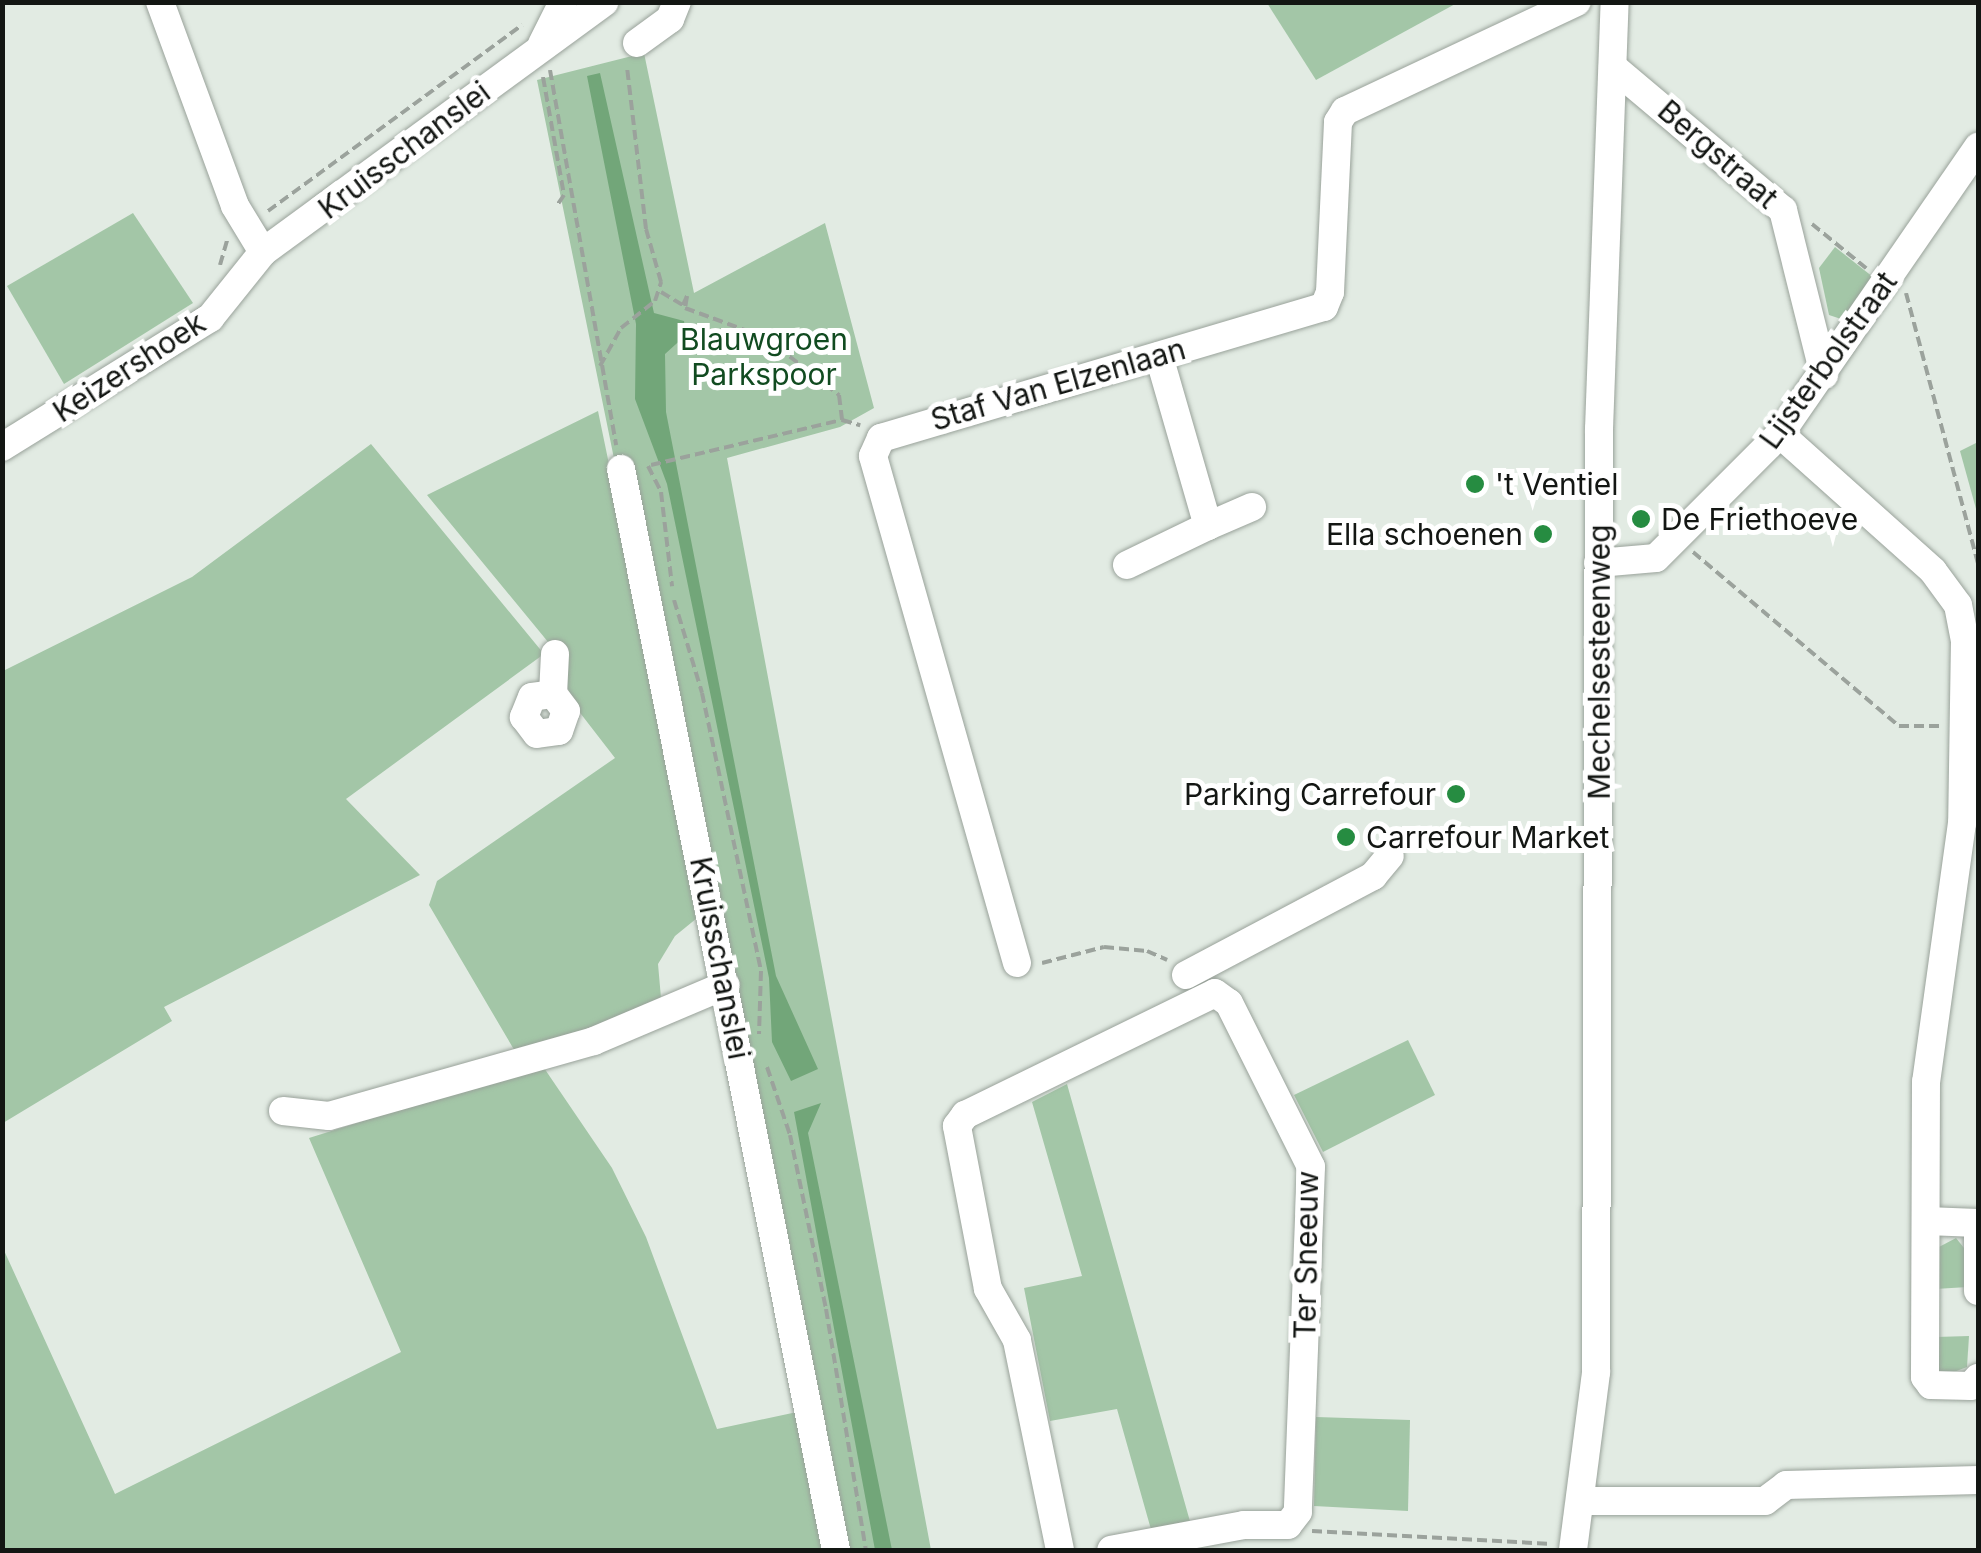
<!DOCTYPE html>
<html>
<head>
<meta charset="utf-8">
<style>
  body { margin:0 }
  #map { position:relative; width:1981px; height:1553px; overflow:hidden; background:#e2ebe3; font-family:Inter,sans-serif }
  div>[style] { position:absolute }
  .green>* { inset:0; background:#a3c6a7 }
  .water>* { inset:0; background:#72a679 }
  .path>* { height:4px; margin-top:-2px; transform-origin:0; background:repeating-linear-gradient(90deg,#9ba29c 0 10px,transparent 0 15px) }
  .roads { filter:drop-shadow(0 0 2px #99a29a) drop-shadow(0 0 2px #99a29a) }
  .minor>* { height:28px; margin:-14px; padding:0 14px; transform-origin:14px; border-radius:14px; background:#fff }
  .dots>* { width:28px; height:28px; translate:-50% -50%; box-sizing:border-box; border:5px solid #fff; border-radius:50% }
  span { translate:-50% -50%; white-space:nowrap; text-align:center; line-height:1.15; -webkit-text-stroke:10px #fff; paint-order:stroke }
  .street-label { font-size:30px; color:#131613 }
  .park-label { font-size:30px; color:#114b20 }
  .poi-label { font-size:30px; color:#131613 }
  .left { translate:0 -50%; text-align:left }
  .right { translate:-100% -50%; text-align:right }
  .frame { position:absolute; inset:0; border:5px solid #131613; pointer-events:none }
</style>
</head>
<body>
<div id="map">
  <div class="green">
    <div style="clip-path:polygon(1267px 3px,1457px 3px,1316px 80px)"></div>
    <div style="clip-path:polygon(644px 53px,694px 293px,825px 223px,874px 408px,840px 427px,727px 458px,931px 1550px,836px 1550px,537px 80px)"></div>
    <div style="clip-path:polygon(133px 213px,193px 303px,64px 384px,7px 286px)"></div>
    <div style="clip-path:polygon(1835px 247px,1873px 277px,1844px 320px,1829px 315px,1819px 268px)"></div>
    <div style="clip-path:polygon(598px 411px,702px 914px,675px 936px,658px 964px,661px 998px,589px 1032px,516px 1053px,429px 905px,437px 881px,615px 758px,574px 705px,553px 648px,427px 495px)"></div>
    <div style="clip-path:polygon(1978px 442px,1978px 516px,1960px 451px)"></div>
    <div style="clip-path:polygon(371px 444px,544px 654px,346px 799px,420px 875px,164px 1007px,172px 1021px,3px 1123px,3px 671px,192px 577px)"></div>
    <div style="clip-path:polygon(1408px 1040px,1435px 1095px,1323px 1152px,1294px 1095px)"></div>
    <div style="clip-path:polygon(542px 1065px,612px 1168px,646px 1237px,717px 1429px,797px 1412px,824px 1550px,3px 1550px,2px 1246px,115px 1494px,401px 1352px,309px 1138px)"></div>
    <div style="clip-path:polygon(1067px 1084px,1191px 1525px,1152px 1533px,1117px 1409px,1050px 1421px,1024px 1288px,1082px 1276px,1032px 1102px)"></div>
    <div style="clip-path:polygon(1956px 1238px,1964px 1248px,1968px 1287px,1935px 1289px,1939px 1247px)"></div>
    <div style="clip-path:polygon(1969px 1336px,1967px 1367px,1946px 1375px,1938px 1370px,1936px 1337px)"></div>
    <div style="clip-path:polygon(1316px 1417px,1410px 1420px,1408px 1511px,1314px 1506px)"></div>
  </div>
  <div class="water">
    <div style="clip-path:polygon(600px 73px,654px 313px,684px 321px,686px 335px,665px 354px,666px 412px,776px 976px,818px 1069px,791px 1081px,772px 1042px,769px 978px,667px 484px,635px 399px,636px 324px,587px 76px)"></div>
    <div style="clip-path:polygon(821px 1103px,808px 1133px,892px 1550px,875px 1550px,794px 1112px)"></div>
  </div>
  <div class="path">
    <div style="left:550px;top:70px;width:381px;rotate:80deg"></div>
    <div style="left:543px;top:77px;width:120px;rotate:79.9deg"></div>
    <div style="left:564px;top:195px;width:11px;rotate:124deg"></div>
    <div style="left:268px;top:211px;width:315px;rotate:-36.2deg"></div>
    <div style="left:1812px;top:224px;width:70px;rotate:39.2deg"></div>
    <div style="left:220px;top:265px;width:26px;rotate:-74deg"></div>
    <div style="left:661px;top:292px;width:26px;rotate:31deg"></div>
    <div style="left:683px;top:305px;width:10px;rotate:-66deg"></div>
    <div style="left:687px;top:296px;width:12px;rotate:99deg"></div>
    <div style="left:685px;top:308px;width:86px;rotate:20.3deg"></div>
    <div style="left:766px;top:338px;width:93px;rotate:38deg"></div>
    <div style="left:839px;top:395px;width:25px;rotate:83deg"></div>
    <div style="left:1906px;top:293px;width:280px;rotate:75.1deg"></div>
    <div style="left:600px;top:366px;width:43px;rotate:-61.1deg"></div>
    <div style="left:621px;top:328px;width:43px;rotate:-38.5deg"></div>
    <div style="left:655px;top:301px;width:20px;rotate:-72deg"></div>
    <div style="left:661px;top:282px;width:55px;rotate:-105.8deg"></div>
    <div style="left:646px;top:229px;width:163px;rotate:-96.7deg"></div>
    <div style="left:651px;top:465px;width:196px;rotate:-13.3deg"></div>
    <div style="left:842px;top:420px;width:19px;rotate:16deg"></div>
    <div style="left:648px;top:466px;width:29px;rotate:63deg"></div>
    <div style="left:661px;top:492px;width:95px;rotate:83.3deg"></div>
    <div style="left:1693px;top:552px;width:270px;rotate:40.2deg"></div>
    <div style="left:1899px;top:726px;width:41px"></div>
    <div style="left:674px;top:600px;width:97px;rotate:73.2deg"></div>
    <div style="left:702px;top:693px;width:284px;rotate:78deg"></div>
    <div style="left:761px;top:971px;width:63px;rotate:91.8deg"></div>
    <div style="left:1042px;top:963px;width:64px;rotate:-14.5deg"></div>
    <div style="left:1104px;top:947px;width:43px;rotate:5.3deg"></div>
    <div style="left:1147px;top:951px;width:22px;rotate:24deg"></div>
    <div style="left:767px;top:1067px;width:72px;rotate:71.3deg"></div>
    <div style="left:790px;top:1135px;width:178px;rotate:78.3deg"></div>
    <div style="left:826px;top:1309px;width:244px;rotate:80.6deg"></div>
    <div style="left:1312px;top:1531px;width:240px;rotate:3.1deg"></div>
  </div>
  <div class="roads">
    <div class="minor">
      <div style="left:160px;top:2px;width:217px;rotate:69.8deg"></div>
      <div style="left:235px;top:206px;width:54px;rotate:58.7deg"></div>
      <div style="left:637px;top:43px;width:41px;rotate:-36deg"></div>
      <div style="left:670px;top:19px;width:18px;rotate:-68deg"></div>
      <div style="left:542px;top:44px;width:47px;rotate:-63.4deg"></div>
      <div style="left:1613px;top:67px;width:222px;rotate:40.1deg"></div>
      <div style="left:1783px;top:210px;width:170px;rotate:76deg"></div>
      <div style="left:1780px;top:434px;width:205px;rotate:41.8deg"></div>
      <div style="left:1933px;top:571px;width:42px;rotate:53.7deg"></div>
      <div style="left:1958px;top:605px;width:36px;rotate:79deg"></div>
      <div style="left:1965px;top:640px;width:183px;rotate:90.9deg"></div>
      <div style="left:1962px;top:823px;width:261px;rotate:97.9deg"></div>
      <div style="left:1926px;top:1082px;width:295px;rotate:90.2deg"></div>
      <div style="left:1925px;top:1377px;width:10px;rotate:53deg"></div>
      <div style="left:1931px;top:1385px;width:40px;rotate:1.4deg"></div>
      <div style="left:1971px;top:1386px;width:11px;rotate:-49deg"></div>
      <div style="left:2px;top:447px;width:245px;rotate:-31.8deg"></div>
      <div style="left:210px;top:318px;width:85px;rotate:-51.2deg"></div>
      <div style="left:263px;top:252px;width:423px;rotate:-36.2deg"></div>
      <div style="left:621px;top:469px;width:1102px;rotate:78.75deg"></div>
      <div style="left:1208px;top:526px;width:48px;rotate:-23.4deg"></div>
      <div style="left:1598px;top:563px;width:58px;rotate:-4.9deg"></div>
      <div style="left:1656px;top:558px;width:175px;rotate:-45deg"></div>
      <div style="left:1780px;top:434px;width:349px;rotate:-55.4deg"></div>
      <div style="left:1127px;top:565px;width:90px;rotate:-25.7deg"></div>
      <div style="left:1208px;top:526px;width:177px;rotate:-106.1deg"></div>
      <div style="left:553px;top:694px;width:21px;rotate:172deg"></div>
      <div style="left:532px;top:697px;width:22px;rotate:112deg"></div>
      <div style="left:524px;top:717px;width:21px;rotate:53deg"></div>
      <div style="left:537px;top:734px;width:22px;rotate:-8deg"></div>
      <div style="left:559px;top:731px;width:21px;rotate:-71deg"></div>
      <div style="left:566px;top:711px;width:21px;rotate:-127deg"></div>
      <div style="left:553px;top:694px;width:40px;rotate:-87.1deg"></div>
      <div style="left:1017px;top:963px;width:527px;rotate:-105.86deg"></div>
      <div style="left:873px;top:456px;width:20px;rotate:-66deg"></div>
      <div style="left:881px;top:438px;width:462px;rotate:-16.5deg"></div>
      <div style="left:1324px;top:307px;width:16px;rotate:-68deg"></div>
      <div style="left:1330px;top:292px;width:170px;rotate:-87.3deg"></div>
      <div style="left:1338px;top:122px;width:13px;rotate:-58deg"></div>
      <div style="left:1345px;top:111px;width:256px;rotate:-25.2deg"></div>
      <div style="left:1186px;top:975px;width:212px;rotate:-27.9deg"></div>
      <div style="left:1373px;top:876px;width:26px;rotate:-50deg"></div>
      <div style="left:283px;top:1111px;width:46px;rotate:6.2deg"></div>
      <div style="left:329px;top:1116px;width:275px;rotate:-15.8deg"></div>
      <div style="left:594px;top:1041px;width:143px;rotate:-23deg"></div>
      <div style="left:1926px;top:1221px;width:52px;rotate:2.2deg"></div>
      <div style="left:1978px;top:1223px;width:68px;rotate:90deg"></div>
      <div style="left:1582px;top:1501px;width:183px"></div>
      <div style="left:1765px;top:1501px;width:26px;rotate:-37deg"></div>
      <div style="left:1786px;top:1485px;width:192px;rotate:-1.5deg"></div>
      <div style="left:1060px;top:1550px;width:214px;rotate:-101.6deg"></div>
      <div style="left:1017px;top:1340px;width:59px;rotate:-119.6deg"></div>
      <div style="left:988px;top:1289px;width:166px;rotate:-100.8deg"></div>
      <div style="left:957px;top:1126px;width:14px;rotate:-54deg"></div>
      <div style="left:965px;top:1115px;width:278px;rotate:-26deg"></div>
      <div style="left:1215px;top:993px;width:17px;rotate:36deg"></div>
      <div style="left:1229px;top:1003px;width:183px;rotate:63.4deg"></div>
      <div style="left:1311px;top:1167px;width:345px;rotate:92.2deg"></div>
      <div style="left:1298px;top:1512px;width:16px;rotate:128deg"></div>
      <div style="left:1288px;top:1525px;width:44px;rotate:180deg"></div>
      <div style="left:1244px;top:1525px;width:135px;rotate:169.4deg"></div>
      <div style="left:1573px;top:1550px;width:179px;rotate:-82.6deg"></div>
      <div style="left:1596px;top:1372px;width:943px;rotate:-89.82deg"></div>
      <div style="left:1599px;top:429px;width:427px;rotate:-87.9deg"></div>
    </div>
  </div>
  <div class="dots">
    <div style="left:1475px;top:484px;background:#268c41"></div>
    <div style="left:1641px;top:519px;background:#268c41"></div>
    <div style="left:1543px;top:534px;background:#268c41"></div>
    <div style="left:1456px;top:794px;background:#268c41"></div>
    <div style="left:1346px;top:837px;background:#268c41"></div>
  </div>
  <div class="street-label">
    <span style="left:404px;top:150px;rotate:-37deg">Kruisschanslei</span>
    <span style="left:1718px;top:154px;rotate:41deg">Bergstraat</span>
    <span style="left:1828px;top:360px;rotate:-54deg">Lijsterbolstraat</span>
    <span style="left:129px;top:367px;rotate:-33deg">Keizershoek</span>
    <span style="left:1058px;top:384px;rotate:-16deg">Staf Van Elzenlaan</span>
    <span style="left:1599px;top:662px;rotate:-90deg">Mechelsesteenweg</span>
    <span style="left:720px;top:958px;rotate:79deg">Kruisschanslei</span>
    <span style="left:1306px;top:1255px;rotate:-89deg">Ter Sneeuw</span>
  </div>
  <div class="park-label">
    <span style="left:764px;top:356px">Blauwgroen<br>Parkspoor</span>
  </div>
  <div class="poi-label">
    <span class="left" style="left:1495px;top:484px">'t Ventiel</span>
    <span class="left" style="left:1661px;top:519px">De Friethoeve</span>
    <span class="right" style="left:1523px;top:534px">Ella schoenen</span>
    <span class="right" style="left:1436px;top:794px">Parking Carrefour</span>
    <span class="left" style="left:1366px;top:837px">Carrefour Market</span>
  </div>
  <div class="frame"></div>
</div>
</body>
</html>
